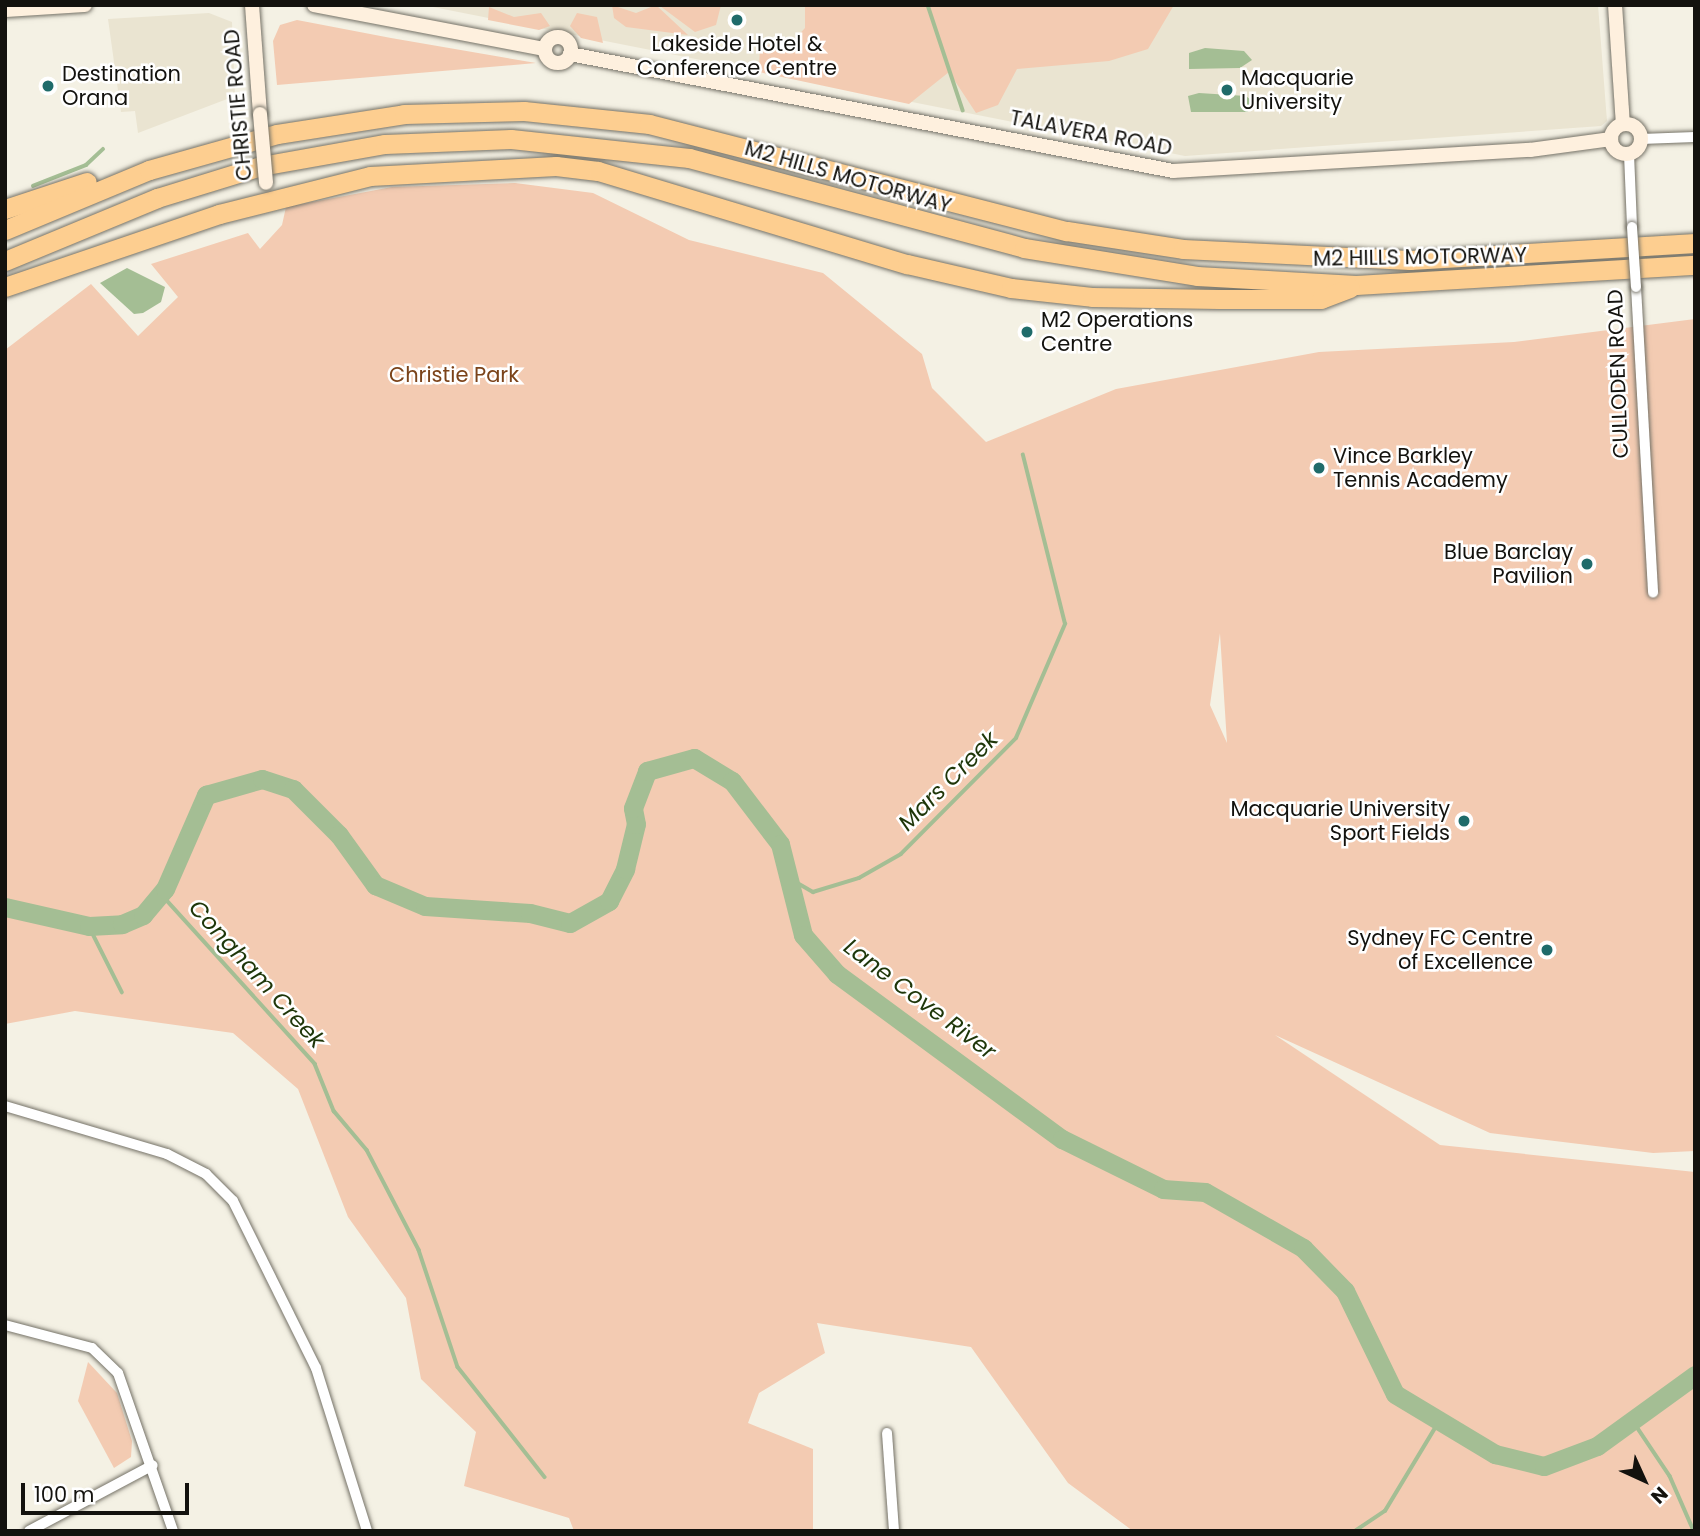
<!DOCTYPE html>
<html>
<head>
<meta charset="utf-8">
<style>
  body { margin:0 }
  #map { position:relative; width:1700px; height:1536px; overflow:hidden; background:#f4f1e4; font-family:Poppins,sans-serif }
  div>[style] { position:absolute }
  .built>* { inset:0; background:#eae4d1 }
  .green>* { inset:0; background:#f3cbb2 }
  .water>* { inset:0; background:#a4be94 }
  .stream>* { height:3.5px; margin:-1.75px; padding:0 1.75px; transform-origin:1.75px; border-radius:1.75px; background:#a4be94 }
  .river>* { height:19px; margin:-9.5px; padding:0 9.5px; transform-origin:9.5px; border-radius:9.5px; background:#a4be94 }
  .roads { filter:drop-shadow(0 0 2px #757267) drop-shadow(0 0 2px #757267) }
  .street>* { height:10px; margin:-5px; padding:0 5px; transform-origin:5px; border-radius:5px; background:#fff }
  .secondary>* { height:14px; margin:-7px; padding:0 7px; transform-origin:7px; border-radius:7px; background:#fef0de }
  .secondary>.ring { margin:-7px; padding:0; box-sizing:content-box; background:none; border:14px solid #fef0de; border-radius:50% }
  .highway>* { height:19px; margin:-9.5px; padding:0 9.5px; transform-origin:9.5px; border-radius:9.5px; background:#fdce90 }
  .bridges { filter:drop-shadow(0 0 2px #757267) drop-shadow(0 0 2px #757267) }
  .street-bridge>* { height:10px; margin:-5px; padding:0 5px; transform-origin:5px; border-radius:5px; background:#fff }
  .secondary-bridge>* { height:14px; margin:-7px; padding:0 7px; transform-origin:7px; border-radius:7px; background:#fef0de }
  .dots>* { width:19px; height:19px; translate:-50% -50%; box-sizing:border-box; border:4px solid #fff; border-radius:50% }
  span { translate:-50% -50%; white-space:nowrap; text-align:center; line-height:1.15; -webkit-text-stroke:5px #fff; paint-order:stroke }
  .poi-label { font-size:21px; color:#13120e }
  .left { translate:0 -50%; text-align:left }
  .right { translate:-100% -50%; text-align:right }
  .street-label { font-size:21px; color:#13120e }
  .park-label { font-size:21px; color:#7b4319 }
  .water-label { font-size:23px; color:#1e3609; font-style:italic }
  .frame { position:absolute; inset:0; border:7px solid #13120e; pointer-events:none }
  .north { position:absolute; left:1609px; top:1445px; width:70px; height:70px; -webkit-text-stroke:5px #fff; paint-order:stroke; rotate:135deg; font-size:19px; font-weight:700; line-height:28px; text-align:center; color:#13120e }
  .north::after { content:''; display:block; margin:auto; width:24px; height:32px; background:#13120e; clip-path:polygon(50% 0,100% 100%,50% 72%,0 100%) }
  .scale { position:absolute; left:21px; top:1483px; width:168px; height:32px; box-sizing:border-box; border:4px solid #13120e; border-top:0; padding-left:9px; font-size:21px; line-height:24px; white-space:nowrap; color:#13120e; -webkit-text-stroke:5px #fff; paint-order:stroke }
</style>
</head>
<body>
<div id="map">
  <div class="built">
    <div style="clip-path:polygon(423px 5px,1598px 5px,1607px 121px,1601px 126px,1185px 156px)"></div>
    <div style="clip-path:polygon(209px 13px,232px 22px,235px 96px,138px 133px,135px 111px,121px 112px,108px 19px)"></div>
  </div>
  <div class="green">
    <div style="clip-path:polygon(612px 5px,636px 13px,656px 5px,688px 35px,626px 27px,614px 18px)"></div>
    <div style="clip-path:polygon(721px 5px,716px 25px,695px 32px,660px 6px)"></div>
    <div style="clip-path:polygon(805px 5px,1174px 5px,1148px 49px,1109px 61px,1017px 69px,998px 105px,976px 113px,949px 72px,909px 104px,759px 72px,760px 43px,785px 50px,805px 28px)"></div>
    <div style="clip-path:polygon(489px 7px,514px 17px,541px 13px,550px 26px,539px 30px,488px 20px)"></div>
    <div style="clip-path:polygon(577px 13px,597px 17px,603px 43px,581px 38px,570px 26px)"></div>
    <div style="clip-path:polygon(297px 20px,391px 38px,536px 63px,277px 85px,273px 41px,280px 25px)"></div>
    <div style="clip-path:polygon(evenodd,515px 183px,593px 193px,689px 240px,823px 273px,922px 354px,932px 388px,986px 442px,1116px 389px,1319px 352px,1514px 342px,1695px 319px,1695px 1151px,1653px 1153px,1490px 1133px,1275px 1035px,1440px 1145px,1695px 1172px,1695px 1531px,1133px 1531px,1068px 1483px,971px 1347px,817px 1323px,825px 1353px,759px 1393px,748px 1423px,813px 1449px,813px 1531px,574px 1531px,569px 1518px,464px 1486px,476px 1432px,421px 1379px,406px 1298px,348px 1217px,298px 1089px,233px 1033px,75px 1011px,5px 1024px,5px 350px,91px 284px,138px 336px,178px 297px,151px 264px,248px 233px,260px 249px,282px 225px,286px 207px,392px 187px,515px 183px,1220px 633px,1220px 634px,1227px 743px,1210px 705px,1220px 633px)"></div>
    <div style="clip-path:polygon(88px 1362px,117px 1393px,132px 1441px,131px 1457px,114px 1468px,78px 1401px)"></div>
  </div>
  <div class="water">
    <div style="clip-path:polygon(1205px 48px,1244px 51px,1252px 60px,1240px 68px,1189px 69px,1189px 53px)"></div>
    <div style="clip-path:polygon(1199px 93px,1246px 96px,1257px 105px,1247px 112px,1191px 112px,1188px 96px)"></div>
    <div style="clip-path:polygon(127px 268px,165px 287px,161px 302px,143px 313px,134px 314px,100px 283px)"></div>
  </div>
  <div class="stream">
    <div style="left:928px;top:5px;width:111px;rotate:71.6deg"></div>
    <div style="left:33px;top:186px;width:57px;rotate:-21.6deg"></div>
    <div style="left:86px;top:165px;width:23px;rotate:-43deg"></div>
    <div style="left:789px;top:878px;width:28px;rotate:30deg"></div>
    <div style="left:813px;top:892px;width:48px;rotate:-16.9deg"></div>
    <div style="left:859px;top:878px;width:48px;rotate:-29.7deg"></div>
    <div style="left:901px;top:854px;width:163px;rotate:-45.2deg"></div>
    <div style="left:1016px;top:738px;width:124px;rotate:-66.7deg"></div>
    <div style="left:1065px;top:624px;width:174px;rotate:-104deg"></div>
    <div style="left:162px;top:895px;width:228px;rotate:47.8deg"></div>
    <div style="left:315px;top:1064px;width:51px;rotate:68deg"></div>
    <div style="left:334px;top:1111px;width:51px;rotate:49.8deg"></div>
    <div style="left:367px;top:1150px;width:113px;rotate:62.5deg"></div>
    <div style="left:419px;top:1250px;width:123px;rotate:71.6deg"></div>
    <div style="left:458px;top:1367px;width:140px;rotate:51.7deg"></div>
    <div style="left:89px;top:926px;width:74px;rotate:63.4deg"></div>
    <div style="left:1633px;top:1421px;width:66px;rotate:56.1deg"></div>
    <div style="left:1670px;top:1476px;width:60px;rotate:66.4deg"></div>
    <div style="left:1355px;top:1531px;width:36px;rotate:-34deg"></div>
    <div style="left:1385px;top:1511px;width:109px;rotate:-58.9deg"></div>
  </div>
  <div class="river">
    <div style="left:5px;top:907px;width:86px;rotate:12.7deg"></div>
    <div style="left:89px;top:926px;width:33px;rotate:-3deg"></div>
    <div style="left:122px;top:924px;width:23px;rotate:-23deg"></div>
    <div style="left:143px;top:915px;width:34px;rotate:-50deg"></div>
    <div style="left:165px;top:889px;width:103px;rotate:-66.4deg"></div>
    <div style="left:206px;top:795px;width:58px;rotate:-15.9deg"></div>
    <div style="left:262px;top:779px;width:33px;rotate:18deg"></div>
    <div style="left:293px;top:789px;width:65px;rotate:45deg"></div>
    <div style="left:339px;top:835px;width:62px;rotate:54.2deg"></div>
    <div style="left:375px;top:885px;width:54px;rotate:22.8deg"></div>
    <div style="left:425px;top:906px;width:105px;rotate:3.8deg"></div>
    <div style="left:530px;top:913px;width:41px;rotate:14deg"></div>
    <div style="left:570px;top:923px;width:45px;rotate:-29.4deg"></div>
    <div style="left:609px;top:901px;width:36px;rotate:-63deg"></div>
    <div style="left:625px;top:869px;width:46px;rotate:-76.3deg"></div>
    <div style="left:636px;top:824px;width:16px;rotate:-101deg"></div>
    <div style="left:633px;top:808px;width:40px;rotate:-69deg"></div>
    <div style="left:647px;top:771px;width:49px;rotate:-15.5deg"></div>
    <div style="left:694px;top:758px;width:44px;rotate:31.2deg"></div>
    <div style="left:732px;top:781px;width:79px;rotate:52.7deg"></div>
    <div style="left:780px;top:844px;width:94px;rotate:75.8deg"></div>
    <div style="left:803px;top:935px;width:52px;rotate:48.9deg"></div>
    <div style="left:837px;top:974px;width:279px;rotate:36.3deg"></div>
    <div style="left:1062px;top:1139px;width:113px;rotate:26.3deg"></div>
    <div style="left:1163px;top:1189px;width:42px;rotate:4.1deg"></div>
    <div style="left:1205px;top:1192px;width:113px;rotate:29.7deg"></div>
    <div style="left:1303px;top:1248px;width:60px;rotate:45.7deg"></div>
    <div style="left:1345px;top:1291px;width:114px;rotate:64.1deg"></div>
    <div style="left:1395px;top:1394px;width:117px;rotate:31deg"></div>
    <div style="left:1495px;top:1454px;width:50px;rotate:13.8deg"></div>
    <div style="left:1544px;top:1466px;width:57px;rotate:-20.7deg"></div>
    <div style="left:1597px;top:1446px;width:121px;rotate:-35.9deg"></div>
  </div>
  <div class="roads">
    <div class="street">
      <div style="left:1641px;top:139px;width:54px;rotate:-2.1deg"></div>
      <div style="left:1629px;top:154px;width:73px;rotate:87.6deg"></div>
      <div style="left:1636px;top:287px;width:306px;rotate:86.8deg"></div>
      <div style="left:5px;top:1106px;width:169px;rotate:16.5deg"></div>
      <div style="left:167px;top:1154px;width:44px;rotate:27.1deg"></div>
      <div style="left:206px;top:1174px;width:38px;rotate:45deg"></div>
      <div style="left:233px;top:1201px;width:186px;rotate:63.6deg"></div>
      <div style="left:316px;top:1368px;width:171px;rotate:72.6deg"></div>
      <div style="left:5px;top:1325px;width:90px;rotate:14.8deg"></div>
      <div style="left:92px;top:1348px;width:36px;rotate:44deg"></div>
      <div style="left:118px;top:1373px;width:167px;rotate:70.8deg"></div>
      <div style="left:887px;top:1433px;width:98px;rotate:85.9deg"></div>
      <div style="left:29px;top:1531px;width:140px;rotate:-28deg"></div>
    </div>
    <div class="secondary">
      <div style="left:252px;top:5px;width:109px;rotate:85.8deg"></div>
      <div style="left:314px;top:5px;width:235px;rotate:10.8deg"></div>
      <div style="left:1615px;top:5px;width:119px;rotate:86.2deg"></div>
      <div style="left:5px;top:10px;width:80px;rotate:-3.6deg"></div>
      <div class="ring" style="left:545px;top:37px;width:12px;height:12px"></div>
      <div style="left:570px;top:54px;width:614px;rotate:10.98deg"></div>
      <div style="left:1173px;top:171px;width:358px;rotate:-3.4deg"></div>
      <div style="left:1530px;top:150px;width:82px;rotate:-7.7deg"></div>
      <div class="ring" style="left:1611px;top:124px;width:16px;height:16px"></div>
    </div>
    <div class="highway">
      <div style="left:5px;top:209px;width:86px;rotate:-18.2deg"></div>
      <div style="left:5px;top:230px;width:156px;rotate:-22.6deg"></div>
      <div style="left:149px;top:170px;width:133px;rotate:-15.7deg"></div>
      <div style="left:277px;top:134px;width:129px;rotate:-8.9deg"></div>
      <div style="left:404px;top:114px;width:120px;rotate:-1.4deg"></div>
      <div style="left:524px;top:111px;width:126px;rotate:5.9deg"></div>
      <div style="left:649px;top:124px;width:431px;rotate:14.4deg"></div>
      <div style="left:1067px;top:231px;width:117px;rotate:8.8deg"></div>
      <div style="left:1183px;top:249px;width:227px;rotate:2.8deg"></div>
      <div style="left:1410px;top:260px;width:286px;rotate:-3.4deg"></div>
      <div style="left:5px;top:261px;width:165px;rotate:-22.5deg"></div>
      <div style="left:157px;top:198px;width:109px;rotate:-17.1deg"></div>
      <div style="left:261px;top:166px;width:126px;rotate:-10.1deg"></div>
      <div style="left:385px;top:144px;width:126px;rotate:-2.3deg"></div>
      <div style="left:511px;top:139px;width:179px;rotate:6.1deg"></div>
      <div style="left:689px;top:158px;width:347px;rotate:15deg"></div>
      <div style="left:1024px;top:248px;width:175px;rotate:9.2deg"></div>
      <div style="left:1197px;top:276px;width:159px;rotate:3.2deg"></div>
      <div style="left:1356px;top:285px;width:340px;rotate:-3.4deg"></div>
      <div style="left:5px;top:287px;width:226px;rotate:-18.8deg"></div>
      <div style="left:219px;top:214px;width:156px;rotate:-14.1deg"></div>
      <div style="left:370px;top:176px;width:186px;rotate:-3.1deg"></div>
      <div style="left:556px;top:166px;width:42px;rotate:6.8deg"></div>
      <div style="left:598px;top:171px;width:323px;rotate:16.8deg"></div>
      <div style="left:907px;top:264px;width:107px;rotate:13deg"></div>
      <div style="left:1011px;top:288px;width:81px;rotate:6.3deg"></div>
      <div style="left:1092px;top:297px;width:127px;rotate:0.9deg"></div>
      <div style="left:1219px;top:299px;width:102px"></div>
      <div style="left:1321px;top:299px;width:31px;rotate:-21deg"></div>
    </div>
  </div>
  <div class="bridges">
    <div class="street-bridge">
      <div style="left:1632px;top:227px;width:60px;rotate:86.2deg"></div>
    </div>
    <div class="secondary-bridge">
      <div style="left:260px;top:114px;width:69px;rotate:85deg"></div>
    </div>
  </div>
  <div class="dots">
    <div style="left:737px;top:20px;background:#1f6b6a"></div>
    <div style="left:48px;top:86px;background:#1f6b6a"></div>
    <div style="left:1227px;top:90px;background:#1f6b6a"></div>
    <div style="left:1027px;top:332px;background:#1f6b6a"></div>
    <div style="left:1319px;top:468px;background:#1f6b6a"></div>
    <div style="left:1587px;top:564px;background:#1f6b6a"></div>
    <div style="left:1464px;top:821px;background:#1f6b6a"></div>
    <div style="left:1547px;top:950px;background:#1f6b6a"></div>
  </div>
  <div class="poi-label">
    <span style="left:737px;top:56px">Lakeside Hotel &amp;<br>Conference Centre</span>
    <span class="left" style="left:62px;top:86px">Destination<br>Orana</span>
    <span class="left" style="left:1241px;top:90px">Macquarie<br>University</span>
    <span class="left" style="left:1041px;top:332px">M2 Operations<br>Centre</span>
    <span class="left" style="left:1333px;top:468px">Vince Barkley<br>Tennis Academy</span>
    <span class="right" style="left:1573px;top:564px">Blue Barclay<br>Pavilion</span>
    <span class="right" style="left:1450px;top:821px">Macquarie University<br>Sport Fields</span>
    <span class="right" style="left:1533px;top:950px">Sydney FC Centre<br>of Excellence</span>
  </div>
  <div class="street-label">
    <span style="left:238px;top:105px;rotate:-95deg">CHRISTIE ROAD</span>
    <span style="left:1091px;top:133px;rotate:11deg">TALAVERA ROAD</span>
    <span style="left:848px;top:177px;rotate:16deg">M2 HILLS MOTORWAY</span>
    <span style="left:1420px;top:257px;rotate:-1deg">M2 HILLS MOTORWAY</span>
    <span style="left:1618px;top:374px;rotate:-92deg">CULLODEN ROAD</span>
  </div>
  <div class="park-label">
    <span style="left:454px;top:375px">Christie Park</span>
  </div>
  <div class="water-label">
    <span style="left:948px;top:781px;rotate:-45deg">Mars Creek</span>
    <span style="left:257px;top:974px;rotate:48deg">Congham Creek</span>
    <span style="left:920px;top:999px;rotate:37deg">Lane Cove River</span>
  </div>
  <div class="frame"></div>
  <div class="north">N</div>
  <div class="scale">100 m</div>
</div>
</body>
</html>
